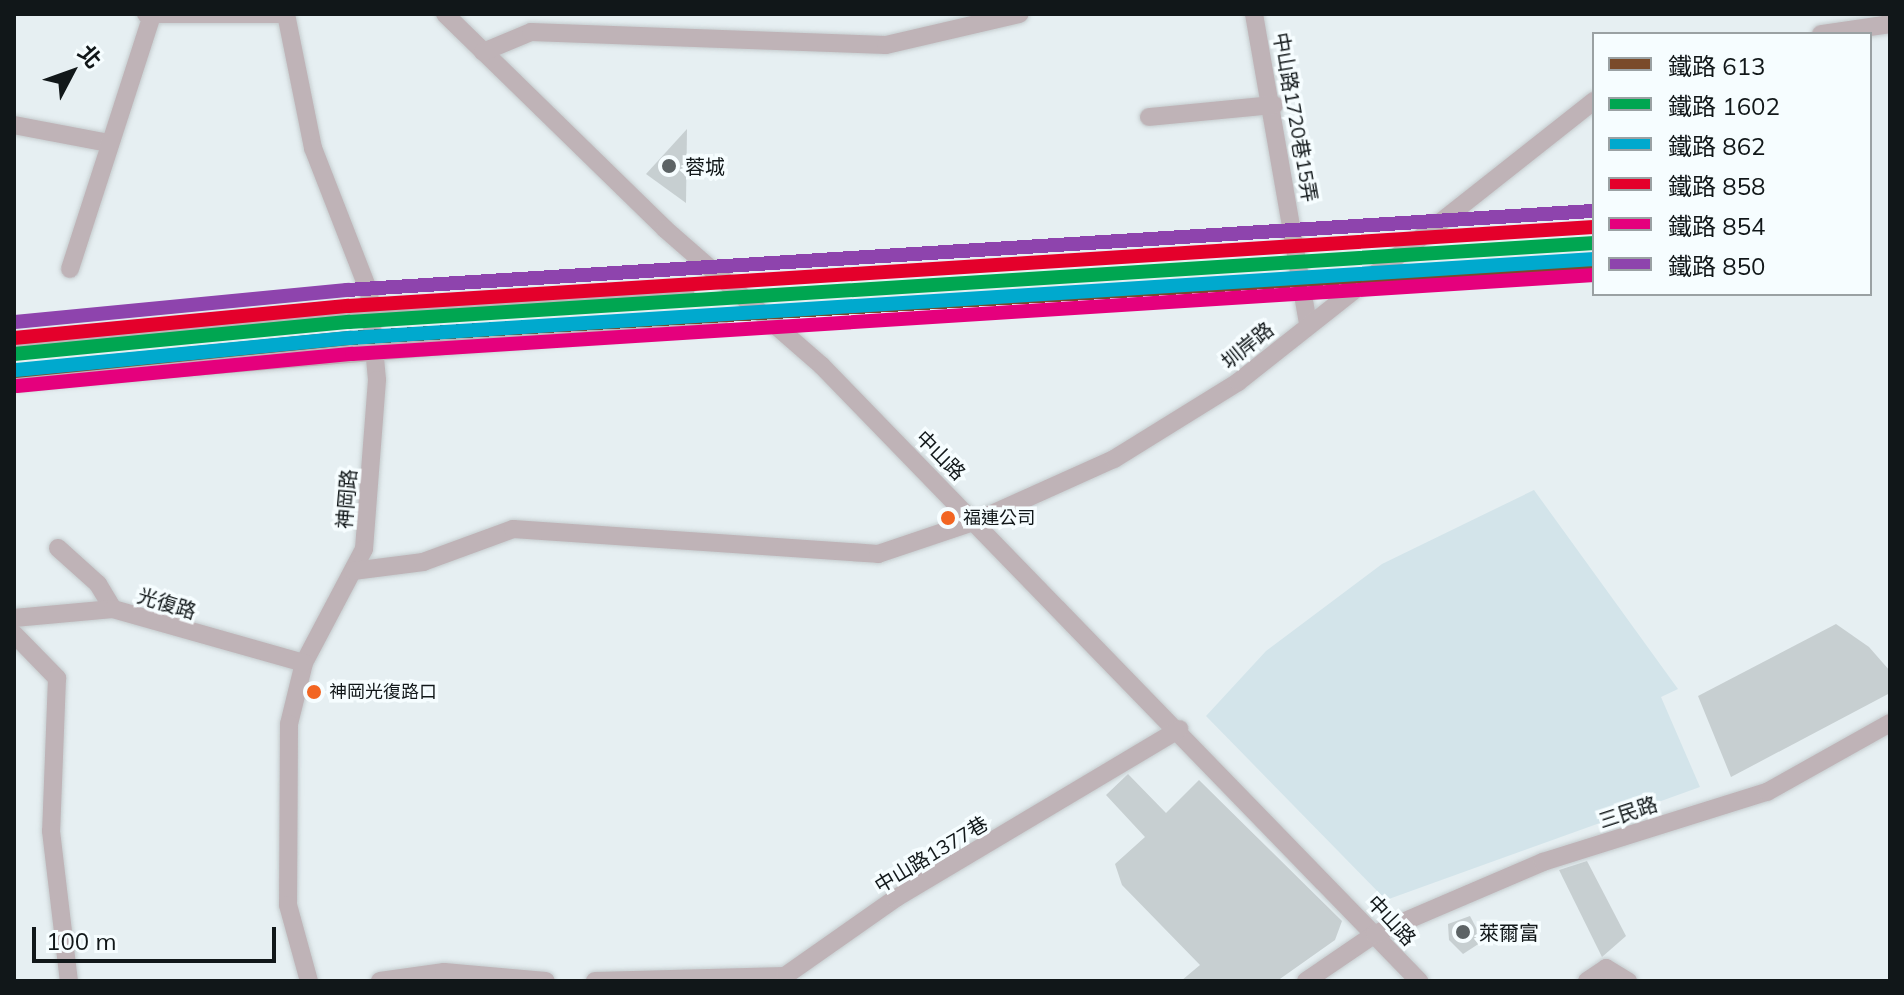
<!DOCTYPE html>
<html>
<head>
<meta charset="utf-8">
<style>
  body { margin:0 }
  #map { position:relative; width:1904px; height:995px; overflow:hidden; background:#e6eff2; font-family:Mulish,"Noto Sans TC",sans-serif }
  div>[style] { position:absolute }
  .built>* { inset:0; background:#d3e4ea }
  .building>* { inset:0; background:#c7cfd1 }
  .roads { filter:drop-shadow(0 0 2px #c5ccce) drop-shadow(0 0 2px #c5ccce) }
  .minor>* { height:18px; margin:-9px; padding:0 9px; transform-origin:9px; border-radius:9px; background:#bfb3b7 }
  .rail-1>* { height:14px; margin:-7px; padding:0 7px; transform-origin:7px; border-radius:7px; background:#7a4b2a }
  .rail-2>* { height:14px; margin:-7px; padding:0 7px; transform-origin:7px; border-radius:7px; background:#00a651 }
  .rail-3>* { height:14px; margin:-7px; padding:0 7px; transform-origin:7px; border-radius:7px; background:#00a9ce }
  .rail-4>* { height:14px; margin:-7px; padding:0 7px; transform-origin:7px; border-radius:7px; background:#e4002b }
  .rail-5>* { height:14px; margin:-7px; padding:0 7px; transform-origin:7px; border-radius:7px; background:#e5007d }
  .rail-6>* { height:14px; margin:-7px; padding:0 7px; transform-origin:7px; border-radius:7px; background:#8e44ad }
  .dots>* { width:22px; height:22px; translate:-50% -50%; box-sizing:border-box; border:4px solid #f6fdff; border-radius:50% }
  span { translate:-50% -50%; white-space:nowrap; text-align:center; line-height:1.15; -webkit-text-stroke:7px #f6fdff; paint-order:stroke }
  .bus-label { font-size:18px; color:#111719 }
  .left { translate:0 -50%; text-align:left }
  .street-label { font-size:20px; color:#111719 }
  .poi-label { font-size:20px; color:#111719 }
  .frame { position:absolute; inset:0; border:16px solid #111719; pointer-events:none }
  .legend { position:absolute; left:1592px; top:32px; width:280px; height:264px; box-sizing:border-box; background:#f6fdff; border:2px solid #9aa1a3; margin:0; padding:10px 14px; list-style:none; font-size:24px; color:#111719 }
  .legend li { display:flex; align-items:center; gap:16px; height:40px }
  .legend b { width:40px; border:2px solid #9aa1a3 }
  .north { position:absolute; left:32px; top:32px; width:80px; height:80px; -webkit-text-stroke:6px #f6fdff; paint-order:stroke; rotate:49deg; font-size:22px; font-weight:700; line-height:32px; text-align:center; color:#111719 }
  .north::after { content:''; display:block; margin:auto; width:28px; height:36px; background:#111719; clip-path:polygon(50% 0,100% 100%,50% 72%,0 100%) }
  .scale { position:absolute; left:32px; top:927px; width:244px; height:36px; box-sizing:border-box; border:4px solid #111719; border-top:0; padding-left:10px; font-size:24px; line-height:28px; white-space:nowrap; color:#111719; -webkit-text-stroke:6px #f6fdff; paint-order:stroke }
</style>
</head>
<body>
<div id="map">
  <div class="built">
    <div style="clip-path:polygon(1534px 490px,1678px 689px,1661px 697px,1700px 787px,1386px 900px,1206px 716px,1266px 651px,1382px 564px)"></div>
  </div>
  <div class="building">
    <div style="clip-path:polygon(687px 129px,686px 203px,646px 174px)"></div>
    <div style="clip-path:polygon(1836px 624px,1869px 647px,1890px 671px,1890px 693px,1731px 777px,1698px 696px)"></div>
    <div style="clip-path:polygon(1128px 774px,1166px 813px,1199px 780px,1342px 921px,1335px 940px,1277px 981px,1181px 981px,1200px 965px,1122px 885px,1115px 864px,1145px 837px,1106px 795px)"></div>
    <div style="clip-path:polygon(1587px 861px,1626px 936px,1602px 957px,1559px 870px)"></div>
    <div style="clip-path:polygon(1470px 916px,1483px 941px,1463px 954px,1449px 940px,1448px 924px)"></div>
  </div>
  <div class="roads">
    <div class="minor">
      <div style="left:146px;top:14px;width:140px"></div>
      <div style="left:286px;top:14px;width:137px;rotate:78.6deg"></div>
      <div style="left:313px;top:148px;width:155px;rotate:68.7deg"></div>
      <div style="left:369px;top:292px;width:88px;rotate:84.8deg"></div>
      <div style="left:377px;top:380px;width:169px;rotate:94.4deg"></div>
      <div style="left:364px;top:549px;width:129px;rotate:117.8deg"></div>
      <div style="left:304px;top:663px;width:63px;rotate:103.8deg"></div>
      <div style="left:289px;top:724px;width:181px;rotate:90.3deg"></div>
      <div style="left:288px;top:905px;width:79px;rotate:74.6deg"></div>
      <div style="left:445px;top:14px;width:308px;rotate:44.3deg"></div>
      <div style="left:665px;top:229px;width:207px;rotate:41.1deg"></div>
      <div style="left:821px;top:365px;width:859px;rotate:45.85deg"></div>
      <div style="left:1254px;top:14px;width:314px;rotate:80.1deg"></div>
      <div style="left:1821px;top:34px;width:70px;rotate:-8.2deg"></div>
      <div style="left:483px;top:52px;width:52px;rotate:-22.6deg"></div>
      <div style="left:531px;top:32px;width:355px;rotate:2.1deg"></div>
      <div style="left:886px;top:45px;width:137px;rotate:-13.1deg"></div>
      <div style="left:1149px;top:117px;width:126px;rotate:-5.5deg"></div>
      <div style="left:14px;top:125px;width:96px;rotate:10.8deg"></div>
      <div style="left:70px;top:269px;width:267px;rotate:-72.1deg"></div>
      <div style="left:14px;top:343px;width:335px;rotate:-5.5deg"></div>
      <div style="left:347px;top:311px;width:339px;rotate:-3.4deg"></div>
      <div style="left:14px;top:382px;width:707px;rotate:-4.78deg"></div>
      <div style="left:58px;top:548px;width:54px;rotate:42deg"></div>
      <div style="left:98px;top:584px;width:29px;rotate:59deg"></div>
      <div style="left:353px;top:571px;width:71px;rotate:-7.3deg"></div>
      <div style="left:423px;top:562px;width:96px;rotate:-20.1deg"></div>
      <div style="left:513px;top:529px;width:366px;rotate:3.9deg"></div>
      <div style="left:878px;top:554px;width:103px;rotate:-18.6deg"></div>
      <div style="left:976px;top:521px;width:151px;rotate:-24.2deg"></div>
      <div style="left:1114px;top:459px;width:146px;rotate:-31.8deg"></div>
      <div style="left:1238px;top:382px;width:454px;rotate:-38.3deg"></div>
      <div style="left:14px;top:618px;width:99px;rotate:-5.2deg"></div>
      <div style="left:113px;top:609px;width:198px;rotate:15.8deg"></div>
      <div style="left:14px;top:634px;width:62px;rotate:45.7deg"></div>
      <div style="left:57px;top:678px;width:153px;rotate:92.2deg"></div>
      <div style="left:51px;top:831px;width:151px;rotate:83.2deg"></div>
      <div style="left:380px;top:981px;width:65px;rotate:-8deg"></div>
      <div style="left:444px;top:972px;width:102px;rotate:5deg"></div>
      <div style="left:595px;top:981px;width:190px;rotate:-1.5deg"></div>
      <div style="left:785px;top:976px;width:136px;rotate:-35.1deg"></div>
      <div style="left:896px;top:898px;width:330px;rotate:-30.8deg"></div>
      <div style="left:1306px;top:981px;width:83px;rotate:-34.3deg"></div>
      <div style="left:1375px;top:934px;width:183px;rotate:-23.2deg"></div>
      <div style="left:1543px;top:862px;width:235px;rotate:-17.4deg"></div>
      <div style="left:1767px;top:792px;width:141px;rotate:-29.3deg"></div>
      <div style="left:1587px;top:981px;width:23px;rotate:-34deg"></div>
      <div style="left:1606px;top:968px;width:26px;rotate:31deg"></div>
    </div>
  </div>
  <div class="rail-1">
    <div style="left:14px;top:371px;width:338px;rotate:-5.6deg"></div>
    <div style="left:350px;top:338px;width:1246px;rotate:-3.5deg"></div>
  </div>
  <div class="rail-2">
    <div style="left:14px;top:354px;width:337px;rotate:-5.5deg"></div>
    <div style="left:349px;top:322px;width:1248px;rotate:-3.63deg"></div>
  </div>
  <div class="rail-3">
    <div style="left:16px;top:370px;width:336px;rotate:-5.5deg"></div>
    <div style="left:350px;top:338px;width:1247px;rotate:-3.63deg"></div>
  </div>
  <div class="rail-4">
    <div style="left:14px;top:338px;width:336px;rotate:-5.5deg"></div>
    <div style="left:348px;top:306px;width:1248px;rotate:-3.63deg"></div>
  </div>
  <div class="rail-5">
    <div style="left:17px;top:386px;width:337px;rotate:-5.5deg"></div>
    <div style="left:352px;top:354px;width:1245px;rotate:-3.64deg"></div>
  </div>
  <div class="rail-6">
    <div style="left:14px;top:322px;width:335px;rotate:-5.5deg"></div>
    <div style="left:347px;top:290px;width:1248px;rotate:-3.63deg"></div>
  </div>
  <div class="dots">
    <div style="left:669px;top:166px;background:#5c6365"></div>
    <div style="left:948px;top:518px;background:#f26522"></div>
    <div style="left:314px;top:692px;background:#f26522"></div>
    <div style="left:1463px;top:932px;background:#5c6365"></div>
  </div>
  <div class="bus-label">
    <span class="left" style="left:963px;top:518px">福連公司</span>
    <span class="left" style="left:329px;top:692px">神岡光復路口</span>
  </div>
  <div class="street-label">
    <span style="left:1296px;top:117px;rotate:80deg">中山路1720巷15弄</span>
    <span style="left:1247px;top:345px;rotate:-39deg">圳岸路</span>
    <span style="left:941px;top:455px;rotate:45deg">中山路</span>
    <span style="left:346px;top:499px;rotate:-85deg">神岡路</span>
    <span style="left:167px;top:603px;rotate:17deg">光復路</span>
    <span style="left:1628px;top:812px;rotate:-18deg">三民路</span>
    <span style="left:931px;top:854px;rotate:-31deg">中山路1377巷</span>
    <span style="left:1392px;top:920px;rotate:47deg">中山路</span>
  </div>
  <div class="poi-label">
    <span class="left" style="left:685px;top:166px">蓉城</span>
    <span class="left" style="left:1479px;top:932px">萊爾富</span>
  </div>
  <div class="frame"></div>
  <ul class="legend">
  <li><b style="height:10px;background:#7a4b2a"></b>鐵路 613</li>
  <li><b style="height:10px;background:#00a651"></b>鐵路 1602</li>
  <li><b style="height:10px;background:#00a9ce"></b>鐵路 862</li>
  <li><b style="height:10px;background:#e4002b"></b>鐵路 858</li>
  <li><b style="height:10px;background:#e5007d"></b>鐵路 854</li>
  <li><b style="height:10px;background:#8e44ad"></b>鐵路 850</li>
  </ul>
  <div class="north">北</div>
  <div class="scale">100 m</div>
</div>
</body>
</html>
